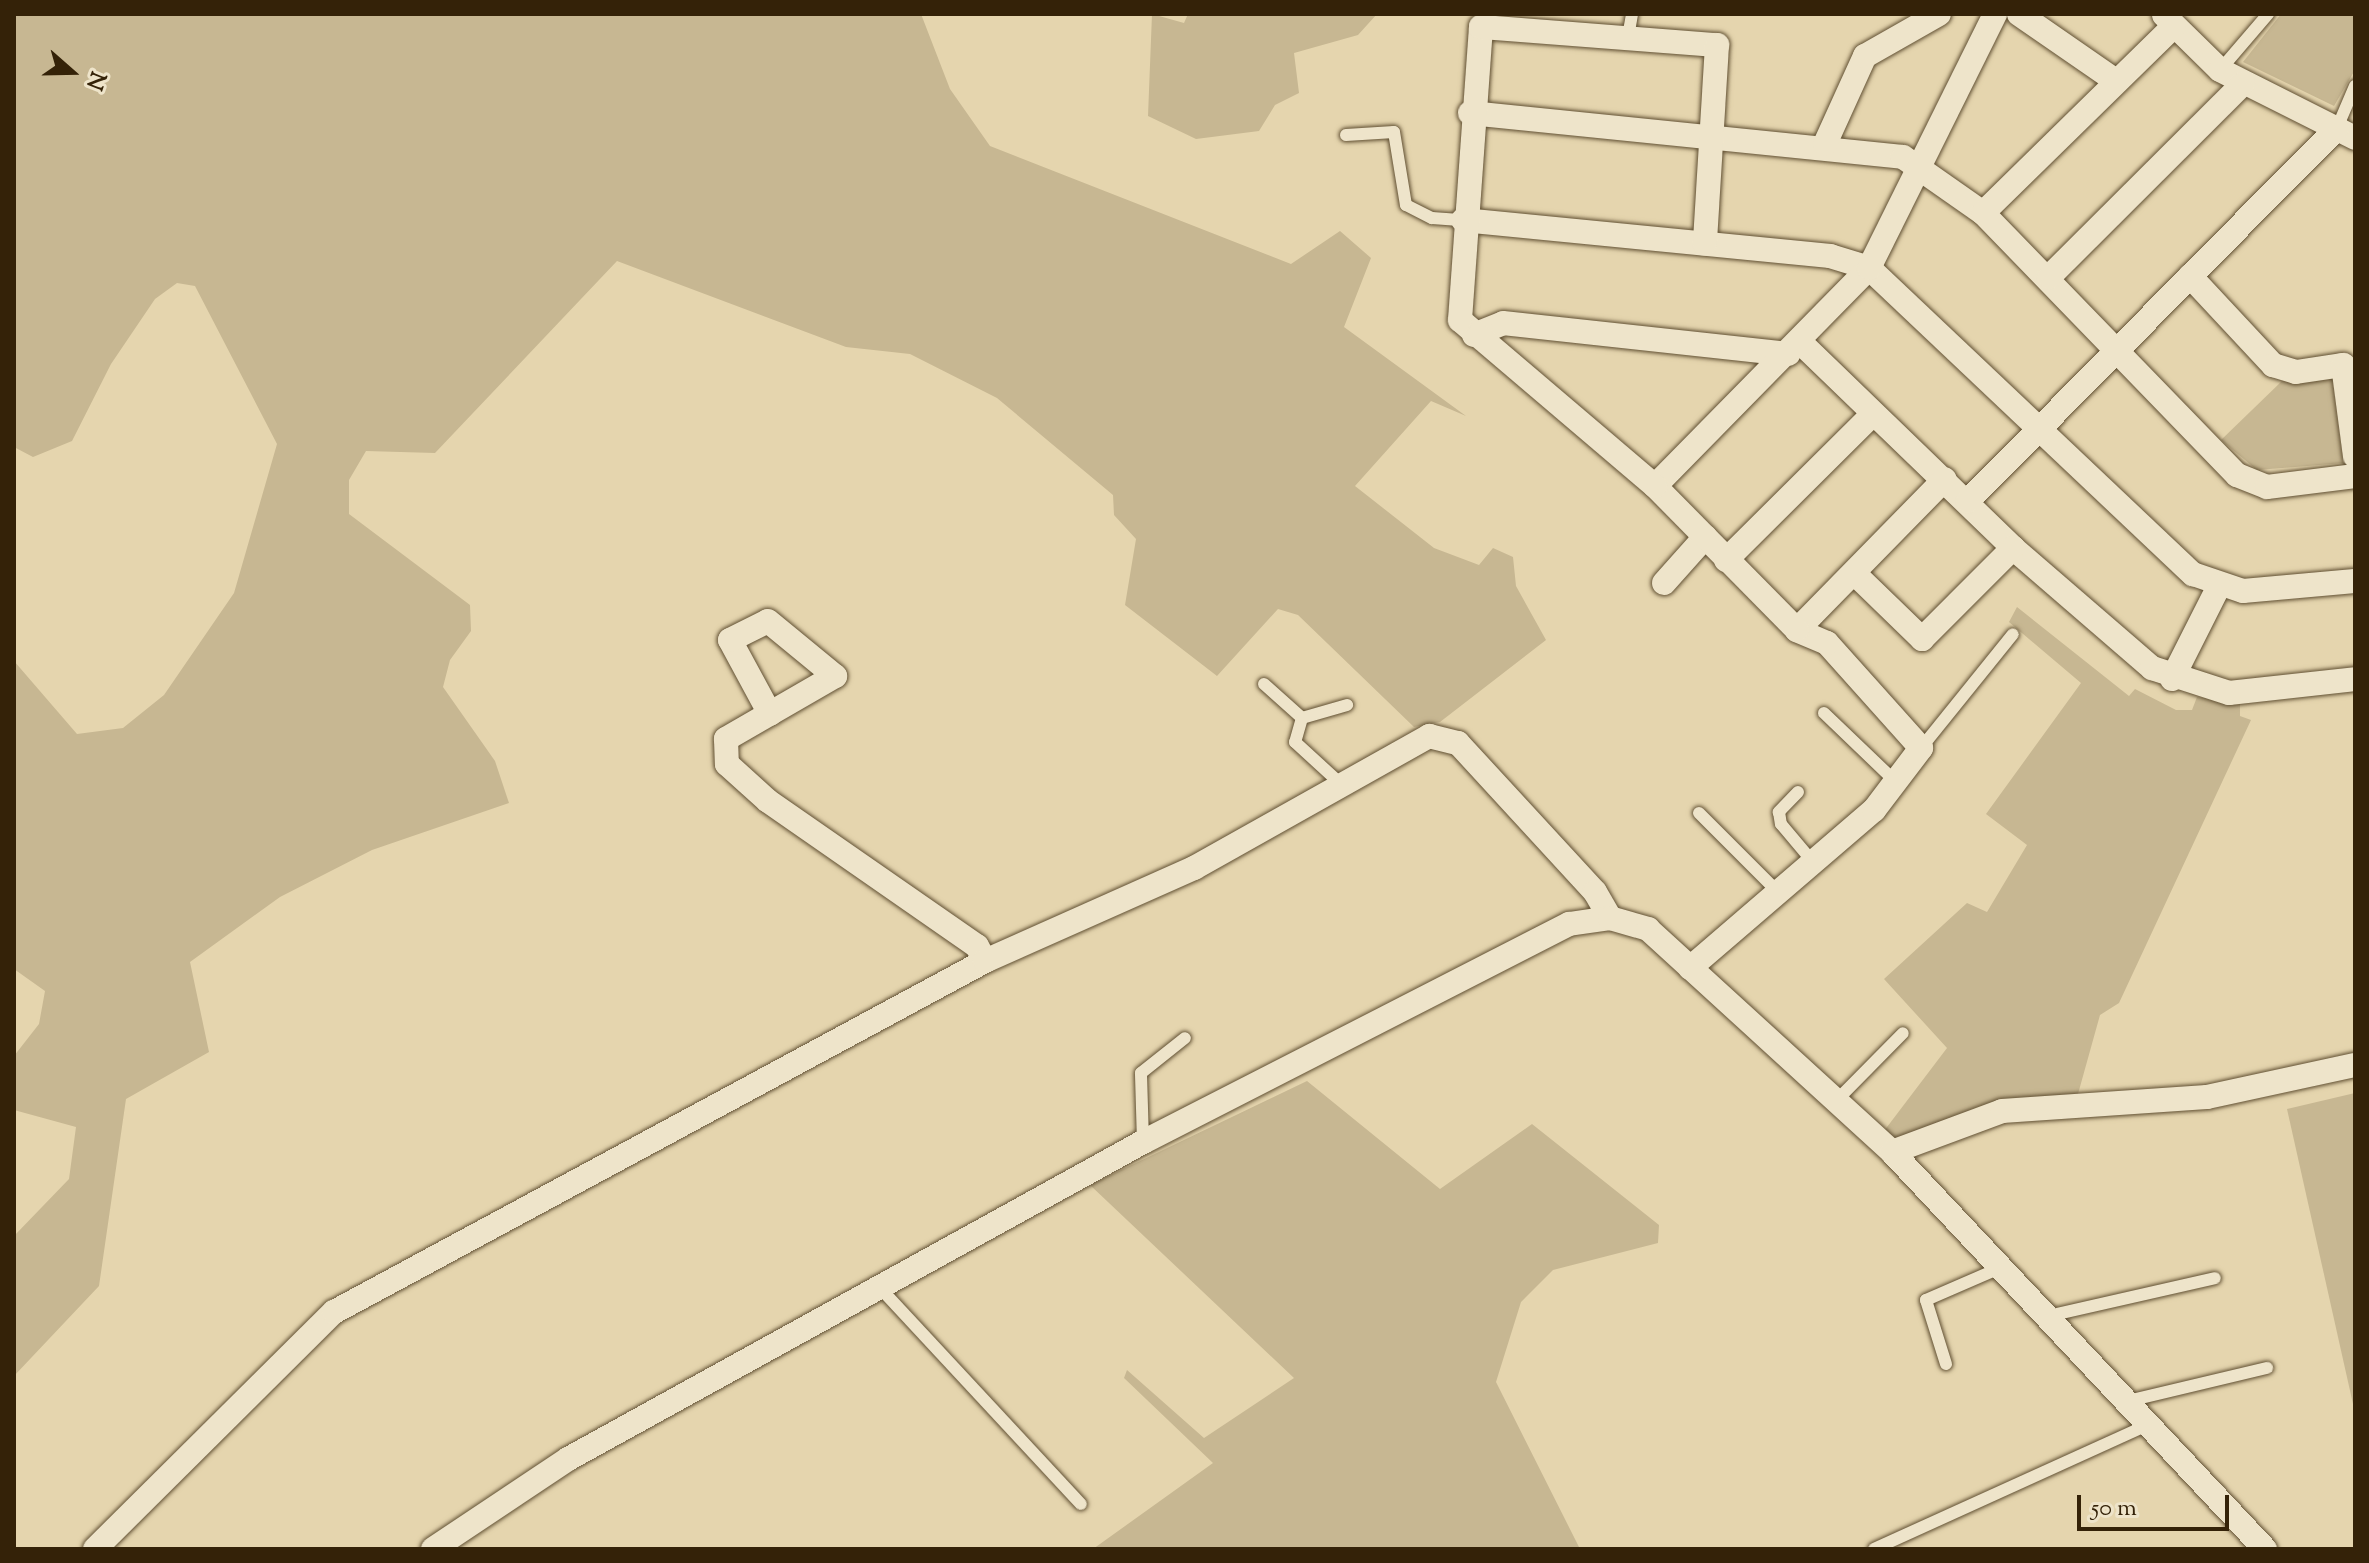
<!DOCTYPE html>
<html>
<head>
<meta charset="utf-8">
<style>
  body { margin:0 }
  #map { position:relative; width:2369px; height:1563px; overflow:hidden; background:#e5d5ae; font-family:"Sorts Mill Goudy",serif }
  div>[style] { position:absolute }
  .green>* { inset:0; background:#c7b792 }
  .roads { filter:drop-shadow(0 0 2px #604f32) drop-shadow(0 0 2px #604f32) }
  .service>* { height:12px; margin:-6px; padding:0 6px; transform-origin:6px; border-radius:6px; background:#eee4ca }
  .minor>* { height:24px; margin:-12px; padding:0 12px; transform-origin:12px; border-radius:12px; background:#eee4ca }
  span { translate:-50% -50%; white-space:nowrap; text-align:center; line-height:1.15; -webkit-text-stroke:7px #eee4ca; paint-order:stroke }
  .frame { position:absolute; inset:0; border:16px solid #342208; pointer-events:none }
  .north { position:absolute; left:32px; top:32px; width:80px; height:80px; -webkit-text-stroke:6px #eee4ca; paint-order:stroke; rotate:110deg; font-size:22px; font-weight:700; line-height:32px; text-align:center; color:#342208 }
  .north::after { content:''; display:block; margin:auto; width:28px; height:36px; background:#342208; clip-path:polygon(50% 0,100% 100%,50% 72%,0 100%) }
  .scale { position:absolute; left:2077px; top:1495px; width:152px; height:36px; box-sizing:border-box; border:4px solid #342208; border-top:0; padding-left:10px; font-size:24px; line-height:28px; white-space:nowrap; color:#342208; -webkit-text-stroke:6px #eee4ca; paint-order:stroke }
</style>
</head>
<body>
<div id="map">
  <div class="green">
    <div style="clip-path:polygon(14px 14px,921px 14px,950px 89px,990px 146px,1291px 264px,1340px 231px,1371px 258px,1344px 327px,1466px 416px,1431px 401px,1355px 486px,1434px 548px,1479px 565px,1493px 548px,1513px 557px,1516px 586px,1546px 640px,1440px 722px,1414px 727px,1298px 615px,1278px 609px,1217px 676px,1125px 605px,1136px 539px,1114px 515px,1113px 495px,997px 398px,910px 354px,846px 347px,617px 261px,435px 453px,366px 451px,349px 480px,349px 514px,470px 605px,471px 631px,450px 660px,443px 687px,495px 761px,509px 803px,372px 850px,280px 897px,190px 962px,209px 1052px,126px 1099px,99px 1286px,14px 1376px,14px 1236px,69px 1179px,76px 1127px,14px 1110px,14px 1056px,39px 1024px,45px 991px,14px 969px,14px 661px,77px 734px,123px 728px,164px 695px,234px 593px,277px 444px,195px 286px,177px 283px,155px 299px,111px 364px,72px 441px,33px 457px,14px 447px)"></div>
    <div style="clip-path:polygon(1152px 14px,1184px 23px,1188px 14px,1377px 14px,1358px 35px,1294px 53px,1299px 93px,1275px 105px,1259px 131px,1196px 139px,1148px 116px)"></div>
    <div style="clip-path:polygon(2281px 14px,2355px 14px,2355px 70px,2334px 106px,2243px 62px)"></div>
    <div style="clip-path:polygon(2332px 377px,2343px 463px,2257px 470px,2221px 440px,2283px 380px)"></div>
    <div style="clip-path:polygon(2017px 607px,2129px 696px,2135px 689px,2176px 710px,2192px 710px,2197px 697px,2240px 702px,2240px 716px,2251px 720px,2119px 1003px,2100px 1015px,2078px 1094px,1895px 1140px,1884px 1131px,1947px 1048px,1884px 979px,1967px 903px,1987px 912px,2027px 845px,1986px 814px,2081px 683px,2009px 622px)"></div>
    <div style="clip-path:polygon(1307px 1081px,1440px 1189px,1532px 1124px,1659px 1225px,1658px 1243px,1553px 1270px,1521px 1302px,1496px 1382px,1580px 1549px,1093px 1549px,1213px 1463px,1124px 1378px,1127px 1370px,1204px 1438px,1294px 1378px,1090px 1185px)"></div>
    <div style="clip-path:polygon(2355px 1093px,2355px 1413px,2287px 1109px)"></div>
  </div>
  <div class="roads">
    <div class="service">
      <div style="left:1628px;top:37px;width:23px;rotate:-80deg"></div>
      <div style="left:2220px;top:70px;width:74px;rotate:-49.4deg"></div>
      <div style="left:2337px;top:128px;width:46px;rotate:-66.8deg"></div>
      <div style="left:1346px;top:135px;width:48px;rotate:-3.6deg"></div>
      <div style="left:1394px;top:132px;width:74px;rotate:80.7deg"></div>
      <div style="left:1406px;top:205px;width:29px;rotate:27deg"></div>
      <div style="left:1432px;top:218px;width:31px;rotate:4deg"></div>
      <div style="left:1264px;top:684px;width:51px;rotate:41.8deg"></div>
      <div style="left:1824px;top:713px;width:101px;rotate:43.8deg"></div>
      <div style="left:1302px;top:718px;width:25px;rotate:106deg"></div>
      <div style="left:1295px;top:742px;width:64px;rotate:42.5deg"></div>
      <div style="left:1302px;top:718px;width:47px;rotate:-16.1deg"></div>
      <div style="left:1921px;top:748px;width:146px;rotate:-51.1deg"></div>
      <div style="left:1798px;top:792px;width:28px;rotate:134deg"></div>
      <div style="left:1779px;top:812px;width:12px;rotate:81deg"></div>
      <div style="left:1781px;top:824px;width:50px;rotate:49.9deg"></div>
      <div style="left:1699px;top:813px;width:112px;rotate:45deg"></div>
      <div style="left:1836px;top:1101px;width:95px;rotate:-45.4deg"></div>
      <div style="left:1143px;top:1142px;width:69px;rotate:-91.7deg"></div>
      <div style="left:1141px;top:1073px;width:56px;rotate:-38.5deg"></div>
      <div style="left:882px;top:1290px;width:292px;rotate:47.1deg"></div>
      <div style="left:2048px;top:1316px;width:171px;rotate:-12.8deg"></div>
      <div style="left:1946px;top:1364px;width:67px;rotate:-107.4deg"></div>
      <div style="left:1926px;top:1300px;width:83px;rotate:-23.5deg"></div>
      <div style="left:2128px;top:1401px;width:143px;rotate:-13.4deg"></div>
      <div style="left:1874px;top:1549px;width:303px;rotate:-24.4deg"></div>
    </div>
    <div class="minor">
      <div style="left:2019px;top:14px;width:118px;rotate:34.6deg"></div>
      <div style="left:2164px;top:15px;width:78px;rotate:44.5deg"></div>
      <div style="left:2220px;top:70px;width:151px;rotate:26.7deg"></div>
      <div style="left:1470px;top:113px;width:435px;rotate:5.8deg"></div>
      <div style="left:1903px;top:157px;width:98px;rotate:35deg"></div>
      <div style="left:1983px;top:213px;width:365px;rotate:45.9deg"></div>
      <div style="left:2237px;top:475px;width:32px;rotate:22deg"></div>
      <div style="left:2267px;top:487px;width:89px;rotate:-7.1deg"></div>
      <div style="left:1825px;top:144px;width:97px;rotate:-65.6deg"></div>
      <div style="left:1865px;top:56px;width:85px;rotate:-29.6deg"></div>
      <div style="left:1983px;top:213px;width:267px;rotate:-44.4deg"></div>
      <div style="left:1463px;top:220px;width:369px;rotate:5.6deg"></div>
      <div style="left:1830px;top:256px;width:41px;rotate:17.1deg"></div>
      <div style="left:1869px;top:268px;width:446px;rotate:43.4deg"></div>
      <div style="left:2193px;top:574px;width:53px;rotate:18.8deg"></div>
      <div style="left:2243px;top:591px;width:112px;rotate:-5.1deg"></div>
      <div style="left:2190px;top:276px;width:122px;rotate:47deg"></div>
      <div style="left:2273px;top:365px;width:24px;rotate:17deg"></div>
      <div style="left:2296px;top:372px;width:48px;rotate:-8.5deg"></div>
      <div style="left:2343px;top:365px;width:92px;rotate:82.5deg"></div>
      <div style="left:2049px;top:277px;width:274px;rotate:-44.9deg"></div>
      <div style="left:1474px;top:335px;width:31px;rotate:-22deg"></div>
      <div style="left:1503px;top:323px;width:287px;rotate:6.2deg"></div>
      <div style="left:1800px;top:342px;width:296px;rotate:44deg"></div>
      <div style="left:2013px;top:548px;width:184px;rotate:40.8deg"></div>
      <div style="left:2152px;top:668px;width:81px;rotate:18deg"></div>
      <div style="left:2229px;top:693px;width:127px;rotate:-6.3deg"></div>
      <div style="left:1655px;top:486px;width:305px;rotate:-45.5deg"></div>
      <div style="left:1869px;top:268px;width:284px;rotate:-63.6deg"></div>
      <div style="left:1968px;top:501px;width:525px;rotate:-45.31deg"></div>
      <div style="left:1726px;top:560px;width:206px;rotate:-44.8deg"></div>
      <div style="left:1854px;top:573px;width:95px;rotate:44.1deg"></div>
      <div style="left:1922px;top:639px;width:129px;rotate:-45deg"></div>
      <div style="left:1664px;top:583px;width:62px;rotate:-48.3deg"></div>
      <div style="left:1797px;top:630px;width:211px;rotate:-45.6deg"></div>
      <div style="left:2172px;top:679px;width:104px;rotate:-63.2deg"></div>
      <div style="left:770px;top:714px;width:84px;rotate:-118.4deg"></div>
      <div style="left:730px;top:640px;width:42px;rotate:-26.6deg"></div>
      <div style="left:768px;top:621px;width:87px;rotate:39.4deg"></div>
      <div style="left:835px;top:676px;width:126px;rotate:150deg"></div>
      <div style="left:726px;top:739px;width:25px;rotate:88deg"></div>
      <div style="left:727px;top:764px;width:55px;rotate:42.1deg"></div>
      <div style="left:768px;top:801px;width:254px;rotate:34.8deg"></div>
      <div style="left:977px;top:946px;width:17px;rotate:62deg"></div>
      <div style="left:1690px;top:968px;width:243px;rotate:-40.7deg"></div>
      <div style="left:1874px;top:810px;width:78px;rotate:-52.8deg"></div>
      <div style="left:1921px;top:748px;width:141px;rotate:-131.8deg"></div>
      <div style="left:1827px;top:643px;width:33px;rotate:-157deg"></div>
      <div style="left:1797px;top:630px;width:202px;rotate:-134.6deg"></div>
      <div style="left:1655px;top:486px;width:256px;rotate:-139.6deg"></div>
      <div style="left:1460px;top:320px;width:294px;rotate:-85.9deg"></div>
      <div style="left:1481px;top:27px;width:237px;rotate:4.4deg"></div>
      <div style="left:1717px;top:45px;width:199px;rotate:93.5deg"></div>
      <div style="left:1892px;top:1152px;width:117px;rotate:-20.4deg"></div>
      <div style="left:2002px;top:1111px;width:205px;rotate:-3.9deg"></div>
      <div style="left:2207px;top:1097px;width:151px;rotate:-12.2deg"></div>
      <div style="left:95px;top:1549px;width:337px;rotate:-44.8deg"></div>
      <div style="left:334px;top:1312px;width:740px;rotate:-28.33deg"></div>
      <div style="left:985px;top:961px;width:229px;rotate:-24deg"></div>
      <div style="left:1194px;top:868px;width:270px;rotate:-29.3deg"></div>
      <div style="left:1429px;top:736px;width:30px;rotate:14deg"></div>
      <div style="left:1458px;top:743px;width:202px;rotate:47.4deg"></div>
      <div style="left:1595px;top:892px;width:30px;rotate:60deg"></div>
      <div style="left:433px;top:1549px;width:162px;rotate:-33.7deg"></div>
      <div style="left:568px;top:1459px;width:657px;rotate:-28.87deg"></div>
      <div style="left:1143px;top:1142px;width:479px;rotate:-27.1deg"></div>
      <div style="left:1569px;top:924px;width:41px;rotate:-8.3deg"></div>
      <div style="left:1610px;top:918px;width:40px;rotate:16deg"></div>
      <div style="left:1648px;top:929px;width:331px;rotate:42.4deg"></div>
      <div style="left:1892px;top:1152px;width:545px;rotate:46.79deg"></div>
    </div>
  </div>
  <div class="frame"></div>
  <div class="north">N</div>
  <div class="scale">50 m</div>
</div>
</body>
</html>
